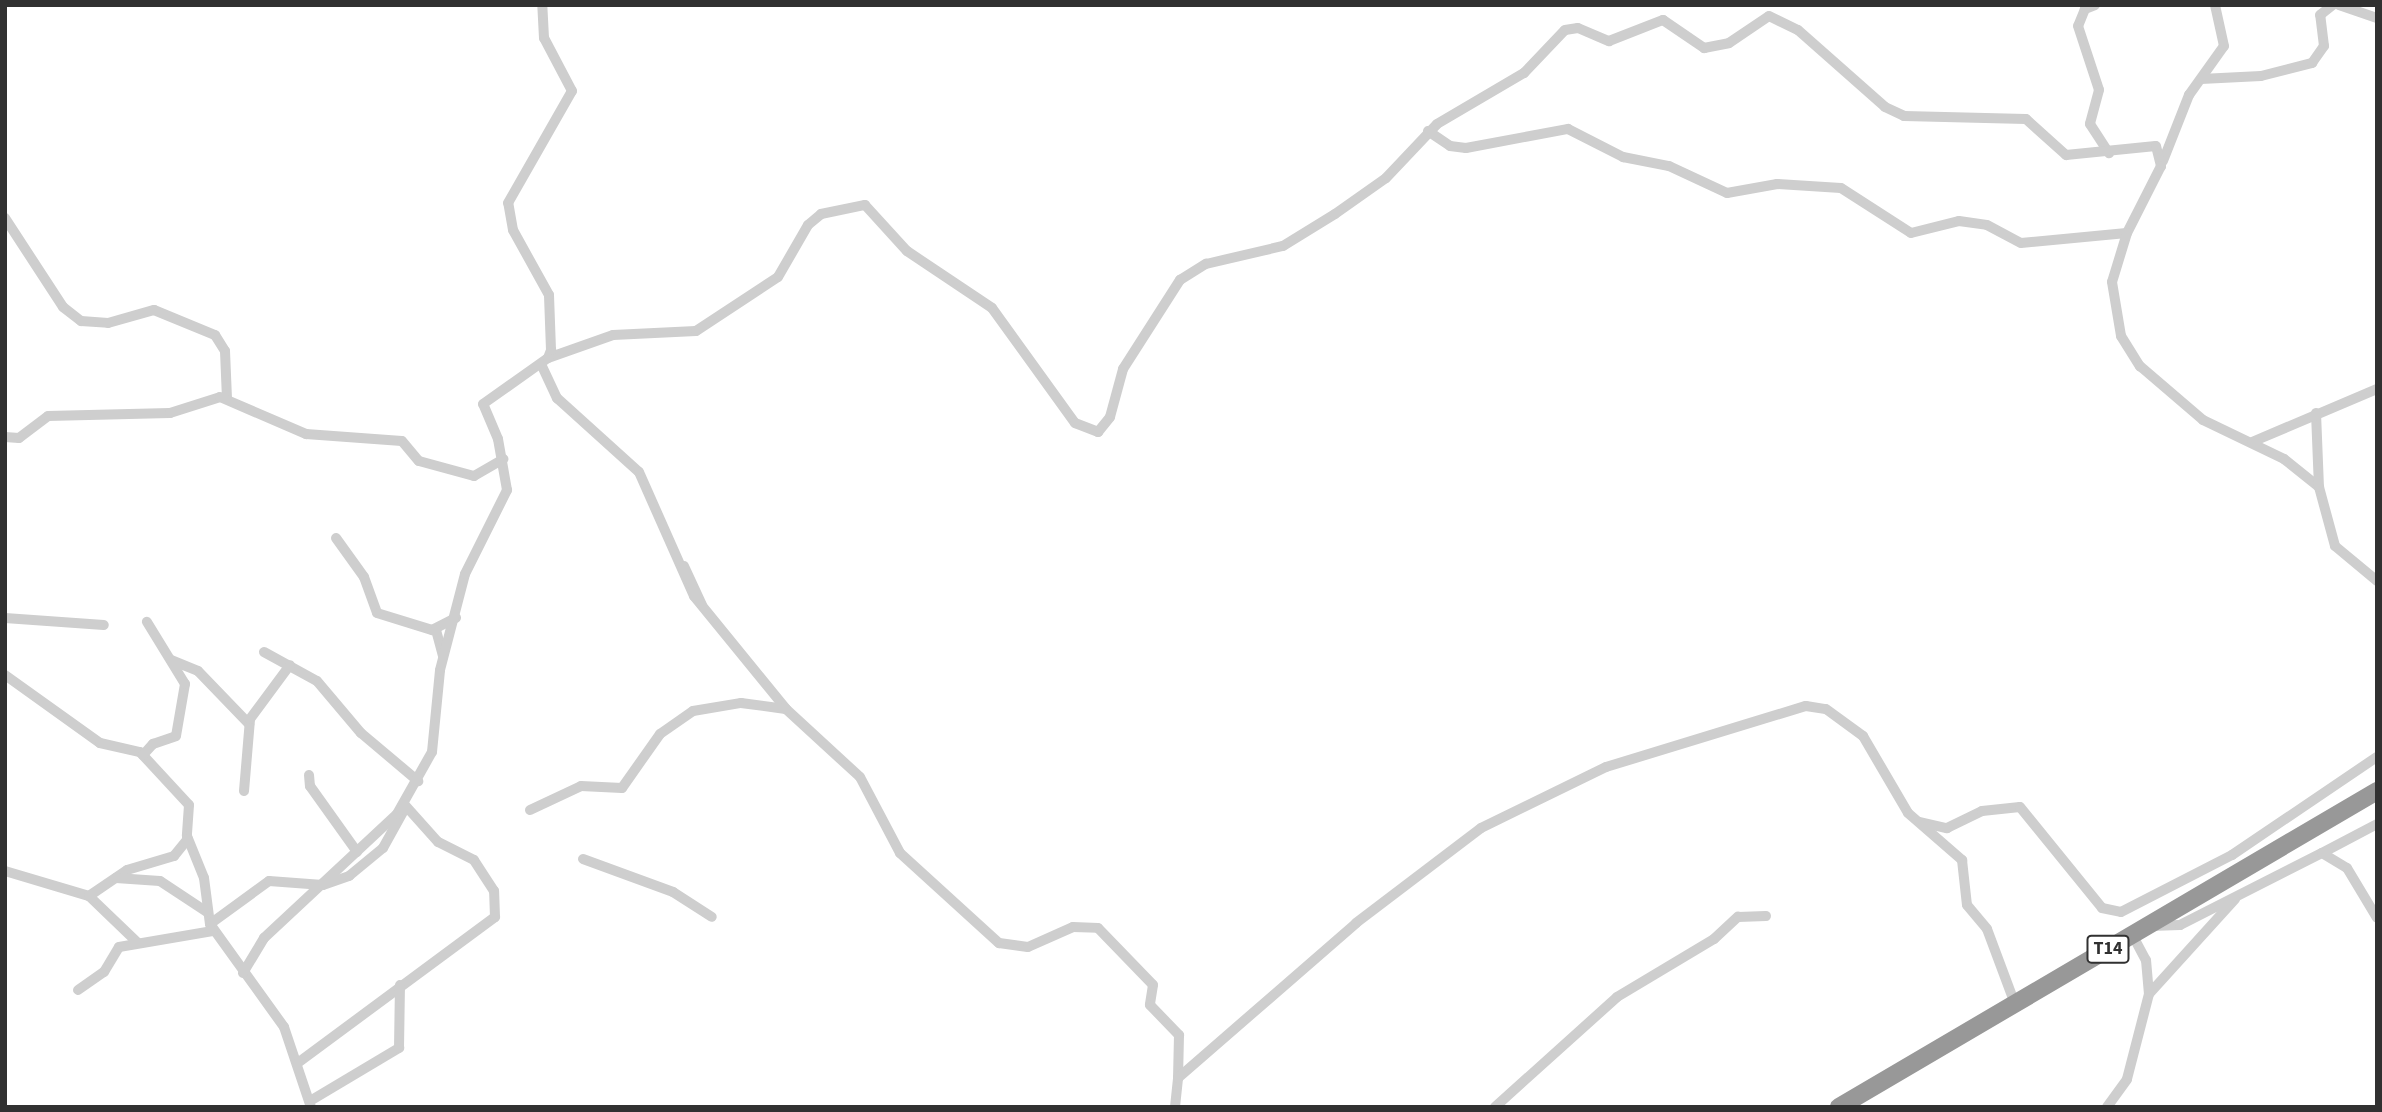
<!DOCTYPE html>
<html>
<head>
<meta charset="utf-8">
<style>
  body { margin:0 }
  #map { position:relative; width:2382px; height:1112px; overflow:hidden; background:#fff; font-family:"Source Sans 3",sans-serif }
  div>[style] { position:absolute }
  .street>* { height:10px; margin:-5px; padding:0 5px; transform-origin:5px; border-radius:5px; background:#cecece }
  .highway>* { height:18px; margin:-9px; padding:0 9px; transform-origin:9px; border-radius:9px; background:#989898 }
  span { translate:-50% -50%; white-space:nowrap; text-align:center; line-height:1.15; -webkit-text-stroke:7px #fff; paint-order:stroke }
  .shield-label span { padding:2px 5px; background:#fff; border:2px solid; border-radius:5px; -webkit-text-stroke-width:0 }
  .shield-label { font-size:18px; color:#313131; font-weight:700 }
  .frame { position:absolute; inset:0; border:7px solid #313131; pointer-events:none }
</style>
</head>
<body>
<div id="map">
  <div class="street">
    <div style="left:2095px;top:5px;width:11px;rotate:158deg"></div>
    <div style="left:2085px;top:9px;width:18px;rotate:112deg"></div>
    <div style="left:2078px;top:26px;width:67px;rotate:71.8deg"></div>
    <div style="left:2099px;top:90px;width:35px;rotate:105deg"></div>
    <div style="left:2090px;top:124px;width:35px;rotate:57deg"></div>
    <div style="left:2339px;top:5px;width:40px;rotate:18.9deg"></div>
    <div style="left:2201px;top:79px;width:60px;rotate:-2.9deg"></div>
    <div style="left:2261px;top:76px;width:53px;rotate:-14.3deg"></div>
    <div style="left:2312px;top:63px;width:21px;rotate:-55deg"></div>
    <div style="left:2324px;top:46px;width:31px;rotate:-97deg"></div>
    <div style="left:2320px;top:15px;width:16px;rotate:-38deg"></div>
    <div style="left:1428px;top:131px;width:27px;rotate:34deg"></div>
    <div style="left:1450px;top:146px;width:16px;rotate:7deg"></div>
    <div style="left:1466px;top:148px;width:104px;rotate:-10.6deg"></div>
    <div style="left:1568px;top:129px;width:62px;rotate:27deg"></div>
    <div style="left:1623px;top:157px;width:47px;rotate:11.1deg"></div>
    <div style="left:1669px;top:166px;width:64px;rotate:25deg"></div>
    <div style="left:1727px;top:193px;width:51px;rotate:-10.2deg"></div>
    <div style="left:1777px;top:184px;width:64px;rotate:3.6deg"></div>
    <div style="left:1841px;top:188px;width:83px;rotate:32.7deg"></div>
    <div style="left:1911px;top:233px;width:49px;rotate:-14deg"></div>
    <div style="left:1959px;top:221px;width:28px;rotate:8deg"></div>
    <div style="left:1987px;top:225px;width:38px;rotate:28deg"></div>
    <div style="left:2021px;top:243px;width:106px;rotate:-5.4deg"></div>
    <div style="left:2163px;top:161px;width:71px;rotate:-68.5deg"></div>
    <div style="left:2189px;top:95px;width:60px;rotate:-54.5deg"></div>
    <div style="left:2224px;top:46px;width:42px;rotate:-102.4deg"></div>
    <div style="left:5px;top:218px;width:106px;rotate:56.9deg"></div>
    <div style="left:63px;top:307px;width:23px;rotate:38deg"></div>
    <div style="left:81px;top:321px;width:27px;rotate:4deg"></div>
    <div style="left:108px;top:323px;width:48px;rotate:-15.8deg"></div>
    <div style="left:154px;top:310px;width:66px;rotate:22.3deg"></div>
    <div style="left:215px;top:335px;width:19px;rotate:58deg"></div>
    <div style="left:225px;top:351px;width:47px;rotate:87.6deg"></div>
    <div style="left:548px;top:358px;width:69px;rotate:-19.5deg"></div>
    <div style="left:613px;top:335px;width:83px;rotate:-2.8deg"></div>
    <div style="left:696px;top:331px;width:98px;rotate:-33.4deg"></div>
    <div style="left:778px;top:277px;width:60px;rotate:-60deg"></div>
    <div style="left:808px;top:225px;width:17px;rotate:-40deg"></div>
    <div style="left:821px;top:214px;width:45px;rotate:-11.6deg"></div>
    <div style="left:865px;top:205px;width:62px;rotate:47.6deg"></div>
    <div style="left:907px;top:251px;width:102px;rotate:33.8deg"></div>
    <div style="left:992px;top:308px;width:142px;rotate:54.2deg"></div>
    <div style="left:1075px;top:423px;width:25px;rotate:21deg"></div>
    <div style="left:1098px;top:432px;width:19px;rotate:-51deg"></div>
    <div style="left:1110px;top:417px;width:50px;rotate:-74.8deg"></div>
    <div style="left:1123px;top:369px;width:106px;rotate:-57.4deg"></div>
    <div style="left:1180px;top:280px;width:31px;rotate:-32deg"></div>
    <div style="left:1206px;top:264px;width:79px;rotate:-13.2deg"></div>
    <div style="left:1283px;top:246px;width:61px;rotate:-31.6deg"></div>
    <div style="left:1335px;top:214px;width:62px;rotate:-35.2deg"></div>
    <div style="left:1386px;top:178px;width:74px;rotate:-46.6deg"></div>
    <div style="left:1437px;top:124px;width:101px;rotate:-30.4deg"></div>
    <div style="left:1524px;top:73px;width:59px;rotate:-46.4deg"></div>
    <div style="left:1565px;top:30px;width:13px;rotate:-9deg"></div>
    <div style="left:1578px;top:28px;width:34px;rotate:23deg"></div>
    <div style="left:1609px;top:41px;width:58px;rotate:-21.3deg"></div>
    <div style="left:1663px;top:20px;width:50px;rotate:34.3deg"></div>
    <div style="left:1704px;top:48px;width:25px;rotate:-11deg"></div>
    <div style="left:1729px;top:43px;width:48px;rotate:-34deg"></div>
    <div style="left:1769px;top:16px;width:32px;rotate:26deg"></div>
    <div style="left:1798px;top:30px;width:116px;rotate:41.5deg"></div>
    <div style="left:1885px;top:107px;width:21px;rotate:25deg"></div>
    <div style="left:1904px;top:116px;width:122px;rotate:1.4deg"></div>
    <div style="left:2026px;top:119px;width:54px;rotate:42deg"></div>
    <div style="left:2066px;top:155px;width:90px;rotate:-5.7deg"></div>
    <div style="left:2156px;top:146px;width:21px;rotate:76deg"></div>
    <div style="left:2161px;top:166px;width:75px;rotate:116.9deg"></div>
    <div style="left:2127px;top:233px;width:51px;rotate:107deg"></div>
    <div style="left:2112px;top:282px;width:55px;rotate:80.5deg"></div>
    <div style="left:2121px;top:336px;width:36px;rotate:58deg"></div>
    <div style="left:2140px;top:366px;width:83px;rotate:40.6deg"></div>
    <div style="left:2203px;top:420px;width:90px;rotate:25.7deg"></div>
    <div style="left:2284px;top:459px;width:45px;rotate:38.7deg"></div>
    <div style="left:2319px;top:487px;width:61px;rotate:74.8deg"></div>
    <div style="left:2335px;top:546px;width:55px;rotate:39.8deg"></div>
    <div style="left:541px;top:364px;width:38px;rotate:65deg"></div>
    <div style="left:557px;top:398px;width:110px;rotate:42.1deg"></div>
    <div style="left:639px;top:472px;width:136px;rotate:66.1deg"></div>
    <div style="left:694px;top:596px;width:146px;rotate:50.8deg"></div>
    <div style="left:786px;top:709px;width:100px;rotate:42.6deg"></div>
    <div style="left:860px;top:777px;width:86px;rotate:62.2deg"></div>
    <div style="left:900px;top:853px;width:134px;rotate:42.3deg"></div>
    <div style="left:999px;top:943px;width:29px;rotate:8deg"></div>
    <div style="left:1028px;top:947px;width:49px;rotate:-24deg"></div>
    <div style="left:1073px;top:927px;width:25px;rotate:2deg"></div>
    <div style="left:1098px;top:928px;width:79px;rotate:46deg"></div>
    <div style="left:1153px;top:985px;width:20px;rotate:99deg"></div>
    <div style="left:1150px;top:1005px;width:42px;rotate:46deg"></div>
    <div style="left:1179px;top:1035px;width:43px;rotate:91.3deg"></div>
    <div style="left:2316px;top:413px;width:74px;rotate:87.7deg"></div>
    <div style="left:5px;top:437px;width:14px;rotate:4deg"></div>
    <div style="left:19px;top:438px;width:36px;rotate:-37deg"></div>
    <div style="left:48px;top:416px;width:122px;rotate:-1.4deg"></div>
    <div style="left:170px;top:413px;width:52px;rotate:-17.7deg"></div>
    <div style="left:220px;top:397px;width:94px;rotate:23.3deg"></div>
    <div style="left:306px;top:434px;width:96px;rotate:4.2deg"></div>
    <div style="left:402px;top:441px;width:26px;rotate:50deg"></div>
    <div style="left:419px;top:461px;width:57px;rotate:15.3deg"></div>
    <div style="left:474px;top:476px;width:34px;rotate:-30deg"></div>
    <div style="left:2252px;top:442px;width:136px;rotate:-23deg"></div>
    <div style="left:336px;top:538px;width:48px;rotate:54.3deg"></div>
    <div style="left:364px;top:577px;width:38px;rotate:70deg"></div>
    <div style="left:377px;top:613px;width:58px;rotate:17.2deg"></div>
    <div style="left:432px;top:630px;width:27px;rotate:-27deg"></div>
    <div style="left:684px;top:566px;width:43px;rotate:65.2deg"></div>
    <div style="left:5px;top:618px;width:99px;rotate:4deg"></div>
    <div style="left:436px;top:630px;width:27px;rotate:75deg"></div>
    <div style="left:264px;top:652px;width:60px;rotate:28.7deg"></div>
    <div style="left:317px;top:681px;width:68px;rotate:49.8deg"></div>
    <div style="left:361px;top:733px;width:75px;rotate:40.1deg"></div>
    <div style="left:171px;top:660px;width:29px;rotate:22deg"></div>
    <div style="left:198px;top:671px;width:74px;rotate:46.1deg"></div>
    <div style="left:5px;top:675px;width:117px;rotate:35.6deg"></div>
    <div style="left:100px;top:743px;width:41px;rotate:12.7deg"></div>
    <div style="left:140px;top:752px;width:72px;rotate:47.2deg"></div>
    <div style="left:189px;top:805px;width:31px;rotate:94deg"></div>
    <div style="left:187px;top:836px;width:45px;rotate:68deg"></div>
    <div style="left:204px;top:878px;width:46px;rotate:82.6deg"></div>
    <div style="left:210px;top:924px;width:127px;rotate:54.3deg"></div>
    <div style="left:284px;top:1027px;width:84px;rotate:71.4deg"></div>
    <div style="left:143px;top:755px;width:15px;rotate:-48deg"></div>
    <div style="left:153px;top:744px;width:24px;rotate:-19deg"></div>
    <div style="left:176px;top:736px;width:53px;rotate:-80.2deg"></div>
    <div style="left:185px;top:684px;width:73px;rotate:-121.5deg"></div>
    <div style="left:309px;top:775px;width:11px;rotate:85deg"></div>
    <div style="left:310px;top:786px;width:81px;rotate:54.5deg"></div>
    <div style="left:244px;top:791px;width:72px;rotate:-85.2deg"></div>
    <div style="left:250px;top:719px;width:67px;rotate:-53.5deg"></div>
    <div style="left:530px;top:810px;width:56px;rotate:-25.2deg"></div>
    <div style="left:581px;top:786px;width:41px;rotate:2.8deg"></div>
    <div style="left:622px;top:788px;width:66px;rotate:-54.9deg"></div>
    <div style="left:660px;top:734px;width:40px;rotate:-34.9deg"></div>
    <div style="left:693px;top:711px;width:49px;rotate:-9.5deg"></div>
    <div style="left:741px;top:703px;width:45px;rotate:7.6deg"></div>
    <div style="left:1920px;top:822px;width:28px;rotate:13deg"></div>
    <div style="left:1947px;top:828px;width:39px;rotate:-26deg"></div>
    <div style="left:1982px;top:811px;width:38px;rotate:-6deg"></div>
    <div style="left:2020px;top:807px;width:130px;rotate:50.9deg"></div>
    <div style="left:2102px;top:908px;width:19px;rotate:12deg"></div>
    <div style="left:2121px;top:912px;width:125px;rotate:-27.2deg"></div>
    <div style="left:2232px;top:855px;width:175px;rotate:-34.1deg"></div>
    <div style="left:2322px;top:853px;width:62px;rotate:-27.8deg"></div>
    <div style="left:583px;top:859px;width:96px;rotate:20.1deg"></div>
    <div style="left:673px;top:892px;width:46px;rotate:32.7deg"></div>
    <div style="left:5px;top:871px;width:88px;rotate:16.6deg"></div>
    <div style="left:89px;top:896px;width:46px;rotate:-34.4deg"></div>
    <div style="left:127px;top:870px;width:49px;rotate:-16.6deg"></div>
    <div style="left:174px;top:856px;width:22px;rotate:-51deg"></div>
    <div style="left:116px;top:878px;width:44px;rotate:3.9deg"></div>
    <div style="left:160px;top:881px;width:56px;rotate:33.4deg"></div>
    <div style="left:89px;top:896px;width:68px;rotate:43.8deg"></div>
    <div style="left:210px;top:924px;width:73px;rotate:-36.1deg"></div>
    <div style="left:269px;top:881px;width:54px;rotate:4.2deg"></div>
    <div style="left:323px;top:885px;width:28px;rotate:-19deg"></div>
    <div style="left:349px;top:876px;width:44px;rotate:-39.5deg"></div>
    <div style="left:383px;top:848px;width:41px;rotate:-60.9deg"></div>
    <div style="left:2151px;top:926px;width:29px;rotate:-2deg"></div>
    <div style="left:2180px;top:925px;width:159px;rotate:-26.9deg"></div>
    <div style="left:2322px;top:853px;width:29px;rotate:31deg"></div>
    <div style="left:2347px;top:868px;width:58px;rotate:59deg"></div>
    <div style="left:2133px;top:936px;width:27px;rotate:62deg"></div>
    <div style="left:2146px;top:960px;width:34px;rotate:85deg"></div>
    <div style="left:243px;top:973px;width:41px;rotate:-59deg"></div>
    <div style="left:264px;top:938px;width:182px;rotate:-43deg"></div>
    <div style="left:397px;top:814px;width:71px;rotate:-60.6deg"></div>
    <div style="left:432px;top:752px;width:82px;rotate:-84.4deg"></div>
    <div style="left:440px;top:670px;width:99px;rotate:-75.4deg"></div>
    <div style="left:465px;top:574px;width:94px;rotate:-63.4deg"></div>
    <div style="left:507px;top:490px;width:52px;rotate:-100deg"></div>
    <div style="left:498px;top:439px;width:38px;rotate:-113deg"></div>
    <div style="left:483px;top:404px;width:80px;rotate:-35.3deg"></div>
    <div style="left:548px;top:358px;width:9px;rotate:-69deg"></div>
    <div style="left:551px;top:350px;width:55px;rotate:-92.1deg"></div>
    <div style="left:549px;top:295px;width:74px;rotate:-119deg"></div>
    <div style="left:513px;top:230px;width:27px;rotate:-100deg"></div>
    <div style="left:508px;top:203px;width:129px;rotate:-60.3deg"></div>
    <div style="left:572px;top:91px;width:60px;rotate:-117.8deg"></div>
    <div style="left:544px;top:38px;width:33px;rotate:-93deg"></div>
    <div style="left:78px;top:990px;width:32px;rotate:-35deg"></div>
    <div style="left:104px;top:972px;width:29px;rotate:-59deg"></div>
    <div style="left:119px;top:947px;width:95px;rotate:-9.7deg"></div>
    <div style="left:299px;top:1062px;width:244px;rotate:-36.5deg"></div>
    <div style="left:495px;top:917px;width:26px;rotate:-92deg"></div>
    <div style="left:494px;top:891px;width:37px;rotate:-123deg"></div>
    <div style="left:474px;top:860px;width:40px;rotate:-153.4deg"></div>
    <div style="left:438px;top:842px;width:51px;rotate:-131.8deg"></div>
    <div style="left:310px;top:1101px;width:104px;rotate:-30.8deg"></div>
    <div style="left:399px;top:1048px;width:63px;rotate:-89.1deg"></div>
    <div style="left:1175px;top:1107px;width:29px;rotate:-84deg"></div>
    <div style="left:1178px;top:1078px;width:236px;rotate:-41deg"></div>
    <div style="left:1356px;top:923px;width:157px;rotate:-37.2deg"></div>
    <div style="left:1481px;top:828px;width:139px;rotate:-26deg"></div>
    <div style="left:1606px;top:767px;width:209px;rotate:-17deg"></div>
    <div style="left:1806px;top:706px;width:20px;rotate:9deg"></div>
    <div style="left:1826px;top:709px;width:46px;rotate:36.1deg"></div>
    <div style="left:1863px;top:736px;width:89px;rotate:59.7deg"></div>
    <div style="left:1908px;top:813px;width:72px;rotate:41deg"></div>
    <div style="left:1962px;top:860px;width:45px;rotate:83.7deg"></div>
    <div style="left:1967px;top:905px;width:31px;rotate:50deg"></div>
    <div style="left:1987px;top:929px;width:80px;rotate:69.5deg"></div>
    <div style="left:1495px;top:1107px;width:164px;rotate:-42deg"></div>
    <div style="left:1617px;top:997px;width:113px;rotate:-30.9deg"></div>
    <div style="left:1714px;top:939px;width:33px;rotate:-43deg"></div>
    <div style="left:1738px;top:917px;width:28px;rotate:-2deg"></div>
    <div style="left:2107px;top:1107px;width:34px;rotate:-54deg"></div>
    <div style="left:2127px;top:1079px;width:88px;rotate:-75.5deg"></div>
    <div style="left:2149px;top:994px;width:128px;rotate:-47.8deg"></div>
  </div>
  <div class="highway">
    <div style="left:1839px;top:1107px;width:624px;rotate:-30.43deg"></div>
  </div>
  <div class="shield-label">
    <span style="left:2108px;top:949px">T14</span>
  </div>
  <div class="frame"></div>
</div>
</body>
</html>
